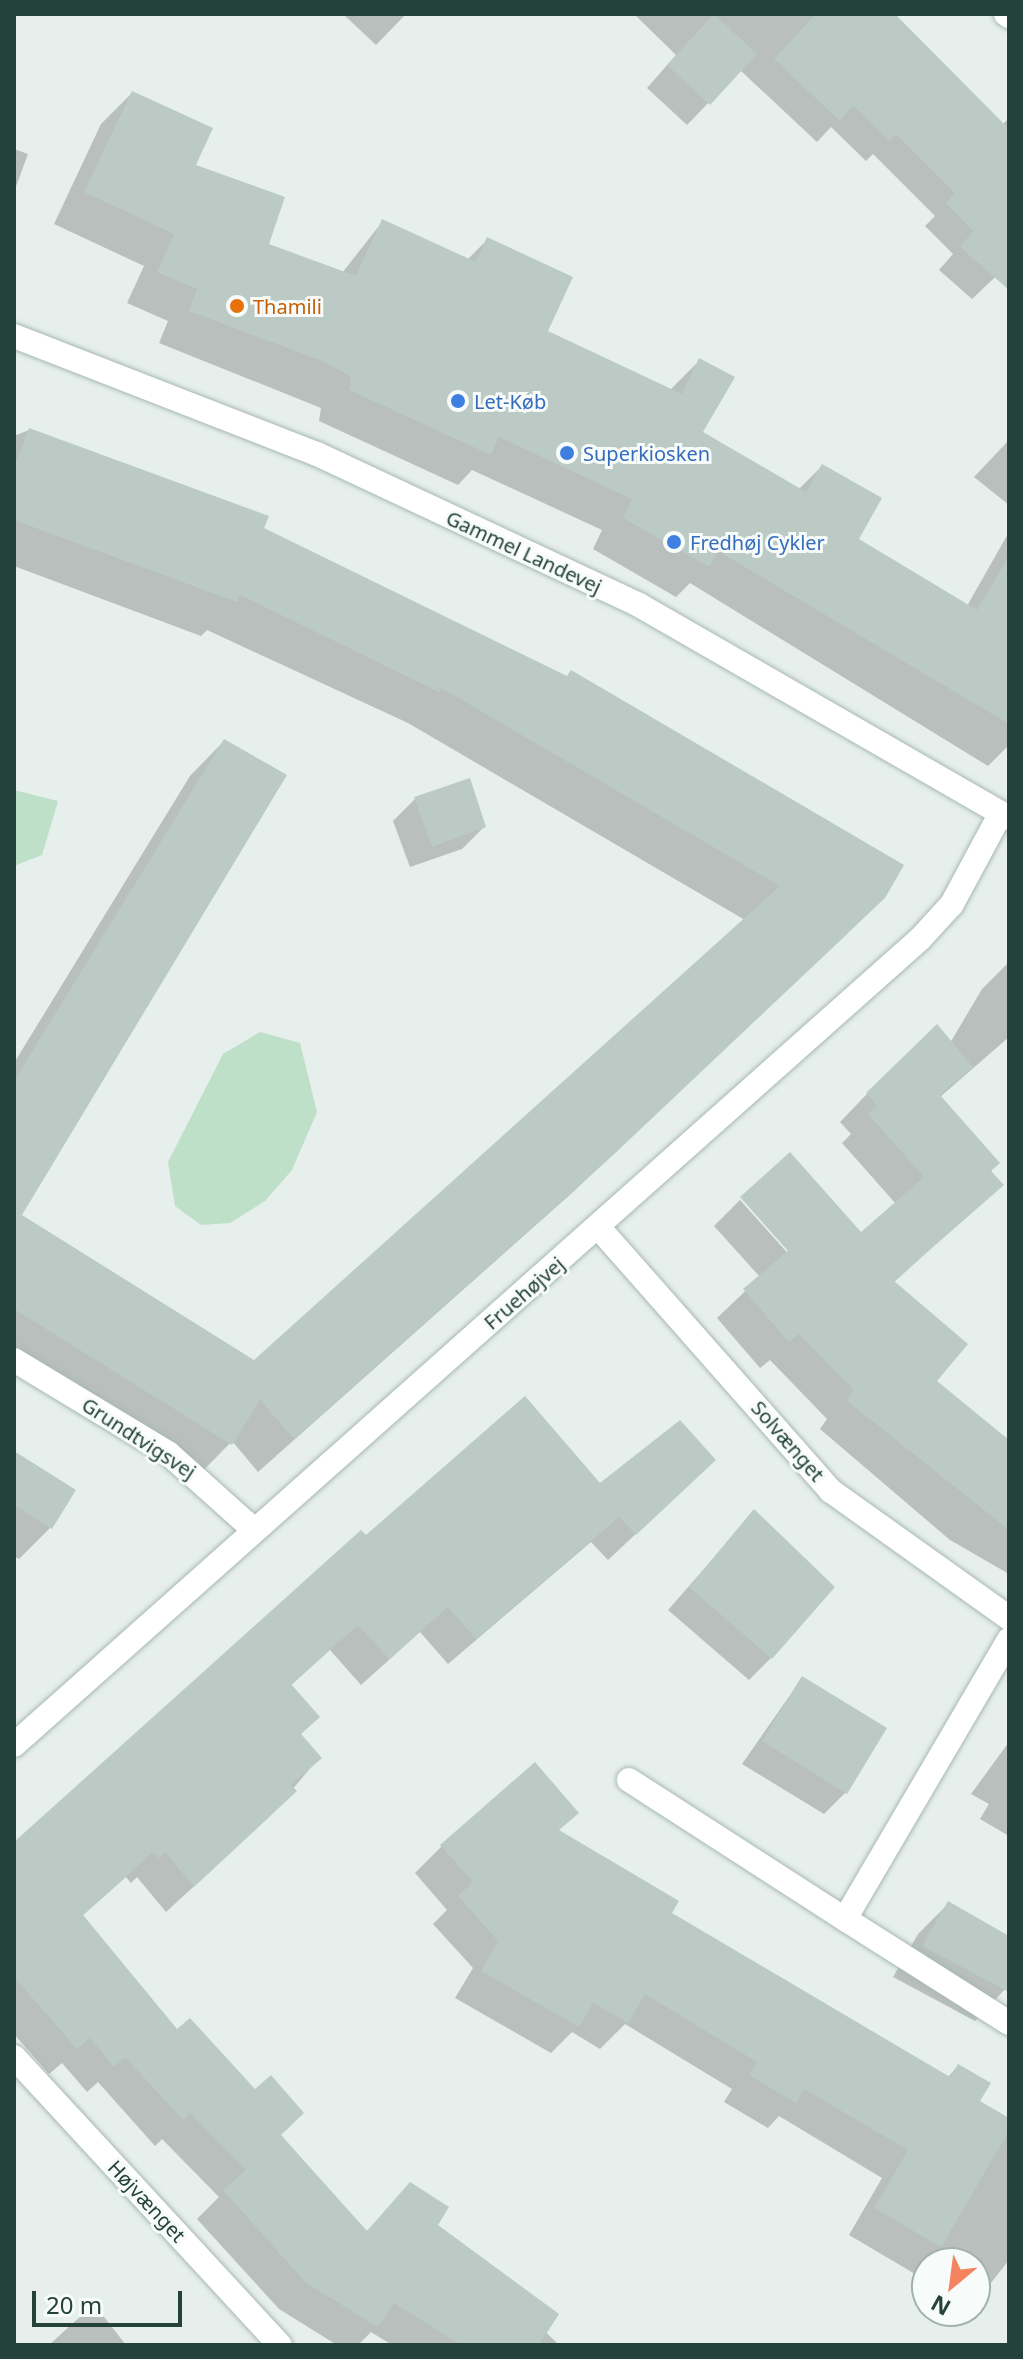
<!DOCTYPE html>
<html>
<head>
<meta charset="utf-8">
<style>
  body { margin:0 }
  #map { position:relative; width:1023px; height:2359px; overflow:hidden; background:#e6efeb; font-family:"Noto Sans",sans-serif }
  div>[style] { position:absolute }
  .green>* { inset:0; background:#bfe0c8 }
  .shadow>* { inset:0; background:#0003 }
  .building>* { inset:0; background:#bbcac4 }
  .roads { filter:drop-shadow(0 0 2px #a8b8b2) drop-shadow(0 0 2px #a8b8b2) }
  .minor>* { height:24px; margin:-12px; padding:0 12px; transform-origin:12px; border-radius:12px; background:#fff }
  .dots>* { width:22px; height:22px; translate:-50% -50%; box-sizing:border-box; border:4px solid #f7fbf9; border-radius:50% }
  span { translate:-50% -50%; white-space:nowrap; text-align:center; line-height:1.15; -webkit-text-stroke:6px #f7fbf9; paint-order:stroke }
  .food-label { font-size:20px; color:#c56008 }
  .left { translate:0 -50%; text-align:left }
  .shop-label { font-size:20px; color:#366cbe }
  .street-label { font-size:20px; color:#24423a }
  .frame { position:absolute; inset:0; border:16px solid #24423a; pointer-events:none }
  .north { position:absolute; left:911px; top:2247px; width:80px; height:80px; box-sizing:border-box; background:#f7fbf9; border:2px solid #a3b1ad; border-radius:50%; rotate:209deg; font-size:22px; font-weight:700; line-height:32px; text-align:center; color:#24423a }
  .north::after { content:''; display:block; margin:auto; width:28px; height:36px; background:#f4845f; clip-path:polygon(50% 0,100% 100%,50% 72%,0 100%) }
  .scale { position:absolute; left:32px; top:2291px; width:150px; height:36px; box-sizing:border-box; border:4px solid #24423a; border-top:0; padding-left:10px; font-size:24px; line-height:28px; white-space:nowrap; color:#24423a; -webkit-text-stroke:6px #f7fbf9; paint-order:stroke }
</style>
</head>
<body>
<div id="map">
  <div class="green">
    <div style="clip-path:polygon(14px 790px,58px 801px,42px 855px,14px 866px)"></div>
    <div style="clip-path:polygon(260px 1032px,300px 1043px,317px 1112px,292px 1170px,265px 1201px,230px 1223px,201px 1225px,175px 1206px,168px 1162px,223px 1054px)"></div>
  </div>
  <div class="shadow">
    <div style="clip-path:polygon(343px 14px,406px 14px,376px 45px)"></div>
    <div style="clip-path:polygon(634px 14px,888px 14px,1002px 125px,1009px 118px,1009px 264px,972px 299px,939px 270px,953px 254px,925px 226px,935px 216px,873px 154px,866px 161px,831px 127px,817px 142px,740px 70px,687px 125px,647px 88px,676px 55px)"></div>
    <div style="clip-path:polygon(132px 93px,266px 245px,342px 273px,383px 221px,467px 260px,488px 239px,545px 332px,670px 390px,700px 360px,701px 433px,798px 490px,822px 466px,856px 539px,967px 606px,1009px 532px,1009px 745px,988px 766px,690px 583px,676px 597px,593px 549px,602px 530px,472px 470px,458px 485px,319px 421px,321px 408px,159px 343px,168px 321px,127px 303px,144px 266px,54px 224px,101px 124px)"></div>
    <div style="clip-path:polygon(14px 149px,28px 154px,14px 192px)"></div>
    <div style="clip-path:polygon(29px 430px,262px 529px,566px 677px,848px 933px,573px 1192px,258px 1472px,232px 1441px,196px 1478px,14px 1365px,14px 1063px,190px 776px,224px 741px,20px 1216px,254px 1362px,745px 920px,408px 723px,207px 630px,201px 636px,14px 566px,14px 436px)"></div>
    <div style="clip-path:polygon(1009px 440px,1009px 505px,974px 477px)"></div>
    <div style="clip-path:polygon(415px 799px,484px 827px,462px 849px,410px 867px,393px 821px)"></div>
    <div style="clip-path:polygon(1009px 962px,1009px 1037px,940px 1097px,1001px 1185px,893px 1283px,934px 1381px,1009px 1443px,1009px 1574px,950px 1540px,820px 1429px,827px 1419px,770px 1360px,760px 1368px,717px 1318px,760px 1277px,714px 1226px,740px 1200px,793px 1259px,861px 1235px,896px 1204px,842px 1143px,851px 1134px,840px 1122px,867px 1094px,927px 1082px,982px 989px)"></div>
    <div style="clip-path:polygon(14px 1453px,50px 1528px,19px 1559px,14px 1556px)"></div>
    <div style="clip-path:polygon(600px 1486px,687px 1486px,608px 1560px,591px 1542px,448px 1664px,420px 1632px,361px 1685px,330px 1650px,290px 1686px,299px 1735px,319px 1758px,268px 1818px,166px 1912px,137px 1877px,131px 1883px,126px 1877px,82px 1916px,177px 2032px,366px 2232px,410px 2185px,436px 2226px,559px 2345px,392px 2345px,371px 2332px,358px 2345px,337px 2345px,279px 2309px,197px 2219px,219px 2197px,162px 2139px,155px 2146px,98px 2082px,87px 2092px,62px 2063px,49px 2074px,14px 2034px,14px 1870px,366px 1538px)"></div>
    <div style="clip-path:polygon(754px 1512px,771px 1658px,749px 1680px,668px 1610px)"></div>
    <div style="clip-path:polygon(802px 1678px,846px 1792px,824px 1814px,742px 1764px)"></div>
    <div style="clip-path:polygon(1009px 1742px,1009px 1836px,980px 1819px,989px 1804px,971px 1794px)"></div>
    <div style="clip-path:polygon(557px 1832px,669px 1913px,947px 2078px,958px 2066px,977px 2102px,1009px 2120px,1009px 2260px,975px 2303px,975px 2263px,927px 2263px,927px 2281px,849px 2235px,882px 2178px,779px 2116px,768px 2128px,724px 2102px,732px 2089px,625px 2024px,600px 2049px,572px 2032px,551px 2053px,455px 1998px,473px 1968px,433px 1924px,447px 1910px,415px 1873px,442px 1846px)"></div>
    <div style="clip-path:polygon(949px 1903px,1009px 1939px,1009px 1985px,975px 2021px,893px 1977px,918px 1934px)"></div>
    <div style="clip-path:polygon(94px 2304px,126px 2345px,49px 2345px)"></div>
  </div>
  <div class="building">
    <div style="clip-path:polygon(714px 14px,757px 54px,710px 105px,667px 65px)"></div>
    <div style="clip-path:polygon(816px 14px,895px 14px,1009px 129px,1009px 290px,960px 247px,973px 231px,946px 203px,955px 193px,896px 134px,890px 141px,853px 106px,840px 121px,774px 59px)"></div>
    <div style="clip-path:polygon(132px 91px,213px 128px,196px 165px,285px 197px,269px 244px,356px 276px,382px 219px,476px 262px,487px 237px,573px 277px,548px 331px,682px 394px,699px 358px,735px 377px,703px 432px,806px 492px,822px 464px,882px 498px,859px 539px,977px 610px,1009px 556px,1009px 724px,718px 551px,709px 567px,623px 518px,632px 499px,499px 437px,491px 455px,349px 390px,351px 377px,325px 362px,189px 311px,197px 289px,157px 272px,174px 234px,84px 192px)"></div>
    <div style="clip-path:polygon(29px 428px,269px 516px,264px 528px,567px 676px,571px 670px,904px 865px,885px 898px,610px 1158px,294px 1439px,260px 1400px,232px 1445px,14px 1309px,14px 1081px,224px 739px,287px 775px,22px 1215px,254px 1360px,780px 886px,438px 686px,441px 693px,240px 595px,237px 602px,14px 520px,14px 468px)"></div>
    <div style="clip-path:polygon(470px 778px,486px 827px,432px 847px,414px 797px)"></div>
    <div style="clip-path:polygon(937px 1024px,973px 1067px,940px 1095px,1000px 1163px,991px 1171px,1004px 1185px,894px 1281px,968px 1344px,937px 1381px,1009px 1440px,1009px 1530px,846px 1400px,854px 1390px,799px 1334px,789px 1342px,743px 1289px,788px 1251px,740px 1197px,790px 1152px,861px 1232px,924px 1177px,868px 1114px,877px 1106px,866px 1093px)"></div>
    <div style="clip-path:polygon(525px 1396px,600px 1483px,680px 1420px,716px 1460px,636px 1535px,619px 1517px,476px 1639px,448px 1607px,389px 1659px,358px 1625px,291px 1684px,320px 1717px,301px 1734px,322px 1758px,291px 1785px,297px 1791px,194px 1887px,165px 1852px,159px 1858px,153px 1852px,83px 1915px,177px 2029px,190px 2018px,255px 2089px,271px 2075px,304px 2113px,281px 2135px,367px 2231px,410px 2182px,449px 2207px,438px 2225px,559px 2314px,539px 2345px,461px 2345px,394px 2303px,378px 2327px,306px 2283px,223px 2190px,246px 2170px,190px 2113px,183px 2120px,125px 2057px,114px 2067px,90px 2038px,77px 2049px,14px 1977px,14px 1842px,361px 1530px,366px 1535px)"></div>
    <div style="clip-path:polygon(14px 1451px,76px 1490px,52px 1529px,14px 1505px)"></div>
    <div style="clip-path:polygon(754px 1509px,835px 1587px,772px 1659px,689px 1587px)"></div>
    <div style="clip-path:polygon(802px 1676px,887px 1728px,847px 1794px,762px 1741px)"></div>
    <div style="clip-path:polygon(535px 1762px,579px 1813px,559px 1830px,679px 1901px,672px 1913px,950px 2077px,958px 2064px,991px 2083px,980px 2101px,1009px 2118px,1009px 2131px,941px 2247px,874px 2208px,908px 2150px,804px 2089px,796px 2103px,749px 2075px,757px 2062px,645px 1994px,628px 2023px,593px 2003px,579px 2027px,481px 1971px,498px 1941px,458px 1896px,473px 1882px,440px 1845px)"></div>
    <div style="clip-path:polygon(948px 1901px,1009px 1936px,1009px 1992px,922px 1946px)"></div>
  </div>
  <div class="roads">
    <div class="minor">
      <div style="left:1006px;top:14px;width:4px;rotate:34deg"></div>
      <div style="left:14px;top:336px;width:325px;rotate:21.3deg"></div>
      <div style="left:317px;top:454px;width:356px;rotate:25.1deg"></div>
      <div style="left:639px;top:605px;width:427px;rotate:29.9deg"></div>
      <div style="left:599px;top:1228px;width:351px;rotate:48.6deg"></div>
      <div style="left:831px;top:1491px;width:219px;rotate:35.5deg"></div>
      <div style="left:14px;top:1360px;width:180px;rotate:31.1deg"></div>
      <div style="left:168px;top:1453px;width:114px;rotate:41.8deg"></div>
      <div style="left:14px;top:1745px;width:1213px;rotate:-41.66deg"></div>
      <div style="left:920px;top:939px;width:47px;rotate:-47.6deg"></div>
      <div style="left:952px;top:904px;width:103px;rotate:-61.7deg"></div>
      <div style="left:629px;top:1780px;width:257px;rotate:32.8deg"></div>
      <div style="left:845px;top:1919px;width:324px;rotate:-59.6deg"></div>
      <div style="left:845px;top:1919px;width:194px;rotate:32.4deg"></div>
      <div style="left:14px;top:2057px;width:392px;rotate:47.3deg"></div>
    </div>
  </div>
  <div class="dots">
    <div style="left:237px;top:306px;background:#e8710a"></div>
    <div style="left:458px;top:401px;background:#3f7fe0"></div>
    <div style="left:567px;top:453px;background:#3f7fe0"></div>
    <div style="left:674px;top:542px;background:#3f7fe0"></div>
  </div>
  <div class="food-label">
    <span class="left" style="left:253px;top:306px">Thamili</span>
  </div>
  <div class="shop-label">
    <span class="left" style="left:474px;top:401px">Let-Køb</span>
    <span class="left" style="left:583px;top:453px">Superkiosken</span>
    <span class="left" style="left:690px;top:542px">Fredhøj Cykler</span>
  </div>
  <div class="street-label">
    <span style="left:524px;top:552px;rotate:25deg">Gammel Landevej</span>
    <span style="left:524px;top:1293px;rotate:-41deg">Fruehøjvej</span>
    <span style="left:139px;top:1438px;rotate:33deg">Grundtvigsvej</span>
    <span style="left:788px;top:1441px;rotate:49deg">Solvænget</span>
    <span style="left:147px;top:2201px;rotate:47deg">Højvænget</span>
  </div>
  <div class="frame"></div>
  <div class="north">N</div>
  <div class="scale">20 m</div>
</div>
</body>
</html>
